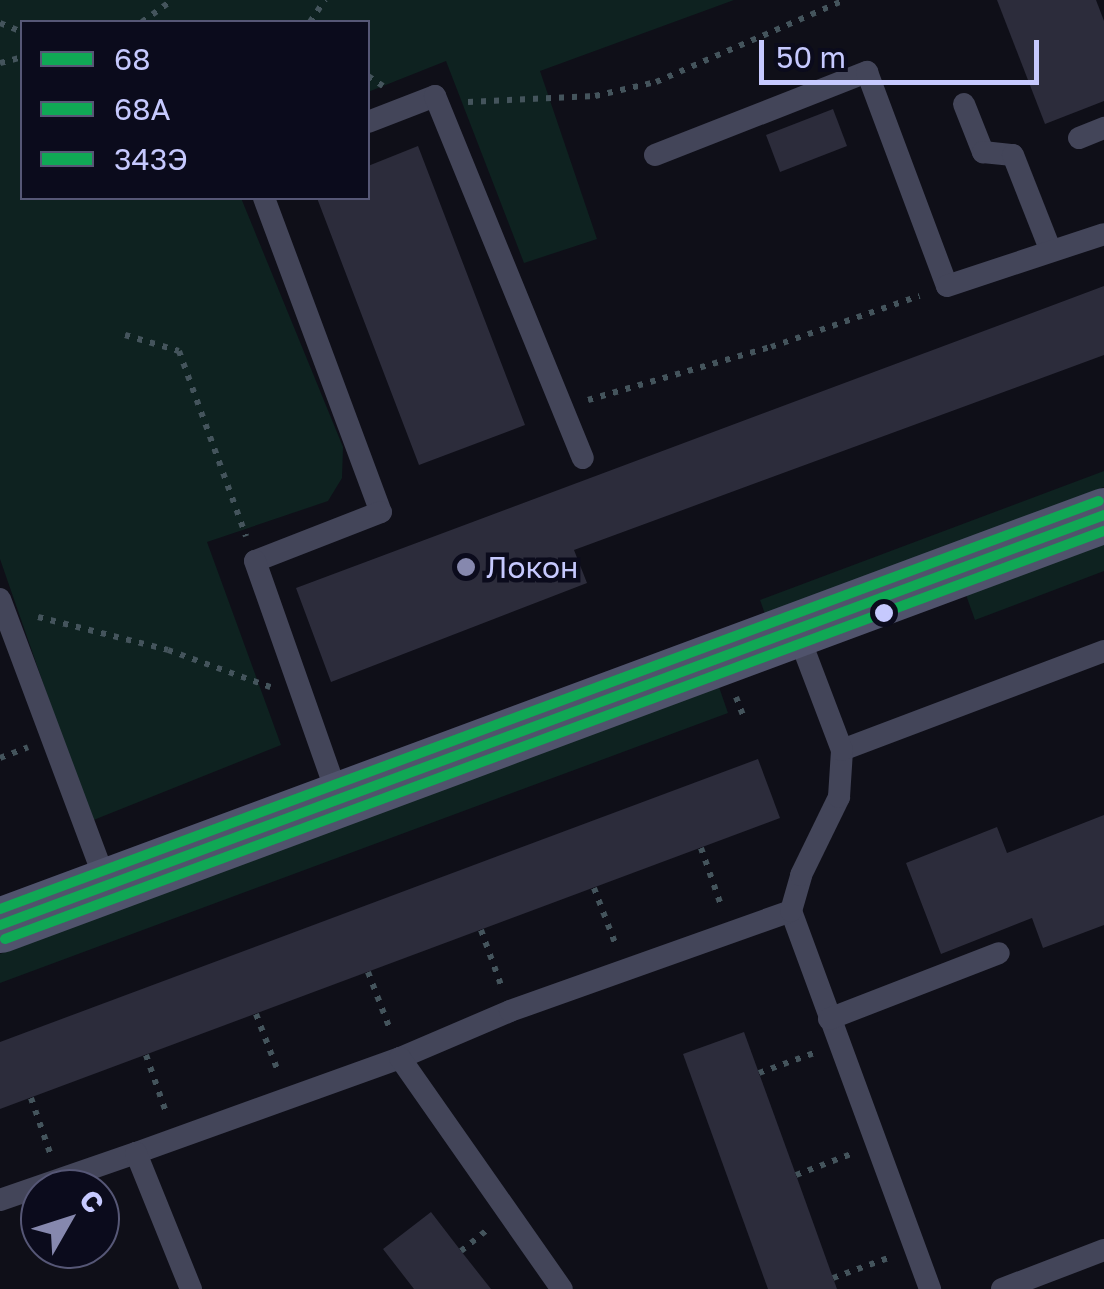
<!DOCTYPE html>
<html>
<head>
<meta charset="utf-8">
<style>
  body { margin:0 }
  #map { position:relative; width:1104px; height:1289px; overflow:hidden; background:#0f0f18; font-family:"Golos Text",sans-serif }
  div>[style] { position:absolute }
  .green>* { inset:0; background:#0e2220 }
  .building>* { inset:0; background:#2c2c3b }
  .path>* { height:6px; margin-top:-3px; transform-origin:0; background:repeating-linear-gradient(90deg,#44545c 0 5px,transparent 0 13px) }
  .lane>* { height:22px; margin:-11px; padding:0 11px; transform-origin:11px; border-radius:11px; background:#434559 }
  .secondary>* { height:55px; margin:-27.5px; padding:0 27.5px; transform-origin:27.5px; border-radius:27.5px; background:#50536c }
  .bus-1>* { height:10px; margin:-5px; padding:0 5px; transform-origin:5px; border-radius:5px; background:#10a855 }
  .bus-2>* { height:10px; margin:-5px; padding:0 5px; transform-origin:5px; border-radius:5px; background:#10a855 }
  .bus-3>* { height:10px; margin:-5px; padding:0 5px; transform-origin:5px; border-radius:5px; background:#10a855 }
  .dots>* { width:28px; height:28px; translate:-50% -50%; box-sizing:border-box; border:5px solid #0b0b1c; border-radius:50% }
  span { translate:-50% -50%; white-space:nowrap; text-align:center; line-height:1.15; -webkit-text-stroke:9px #0b0b1c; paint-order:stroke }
  .poi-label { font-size:30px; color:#c6c9fe }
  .left { translate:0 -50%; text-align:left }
  .legend { position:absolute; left:20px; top:20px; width:350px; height:180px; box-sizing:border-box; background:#0b0b1c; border:2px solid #565776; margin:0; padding:12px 18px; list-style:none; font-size:30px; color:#c6c9fe }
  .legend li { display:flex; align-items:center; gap:20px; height:50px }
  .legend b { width:50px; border:2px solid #565776 }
  .north { position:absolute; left:20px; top:1169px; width:100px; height:100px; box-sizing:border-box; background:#0b0b1c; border:2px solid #565776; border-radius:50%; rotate:51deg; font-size:28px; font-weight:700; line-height:40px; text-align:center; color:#c6c9fe }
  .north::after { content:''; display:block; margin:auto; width:35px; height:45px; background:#8688ae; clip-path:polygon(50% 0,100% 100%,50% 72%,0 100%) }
  .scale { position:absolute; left:759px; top:40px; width:280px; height:45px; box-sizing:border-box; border:5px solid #c6c9fe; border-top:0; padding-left:12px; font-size:30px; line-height:35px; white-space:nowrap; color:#c6c9fe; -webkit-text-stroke:8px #0b0b1c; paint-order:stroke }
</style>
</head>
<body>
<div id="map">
  <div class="green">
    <div style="clip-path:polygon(0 0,734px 0,540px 71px,597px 239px,524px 263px,446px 61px,368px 92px,368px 22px,22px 22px,22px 198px,241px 198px,343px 447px,342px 478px,328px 501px,207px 542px,281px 745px,91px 821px,0 559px)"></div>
    <div style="clip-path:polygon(1104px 471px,1104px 487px,765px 614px,760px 600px)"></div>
    <div style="clip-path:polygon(1104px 544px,1104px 571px,975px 620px,966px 595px)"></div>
    <div style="clip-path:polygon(719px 687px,728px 713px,0 983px,0 954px)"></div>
  </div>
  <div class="building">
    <div style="clip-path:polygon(997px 0,1096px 0,1104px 21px,1104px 101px,1045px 124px)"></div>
    <div style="clip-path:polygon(833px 109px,847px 146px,780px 172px,766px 135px)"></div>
    <div style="clip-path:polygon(418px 146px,525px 425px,419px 465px,317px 198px,368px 198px,368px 166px)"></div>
    <div style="clip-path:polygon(1104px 286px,1104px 355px,574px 550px,587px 583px,331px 682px,296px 588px)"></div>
    <div style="clip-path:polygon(758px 759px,780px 818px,0 1109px,0 1042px)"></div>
    <div style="clip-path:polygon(1104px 815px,1104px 925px,1043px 948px,1032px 918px,941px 954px,906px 863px,997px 827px,1007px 853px)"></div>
    <div style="clip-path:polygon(744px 1032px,796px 1175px,837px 1289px,768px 1289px,683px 1054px)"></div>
    <div style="clip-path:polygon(431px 1212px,461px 1251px,491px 1289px,414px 1289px,383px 1249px)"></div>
  </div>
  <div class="path">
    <div style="left:142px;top:22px;width:37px;rotate:-36deg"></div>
    <div style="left:310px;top:22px;width:27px;rotate:-56deg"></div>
    <div style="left:0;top:23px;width:24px;rotate:22deg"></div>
    <div style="left:0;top:63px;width:23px;rotate:-15deg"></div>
    <div style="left:368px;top:76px;width:18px;rotate:34deg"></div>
    <div style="left:468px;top:102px;width:127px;rotate:-2.7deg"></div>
    <div style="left:595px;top:96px;width:63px;rotate:-12.9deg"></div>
    <div style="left:656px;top:82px;width:206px;rotate:-23.5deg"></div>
    <div style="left:125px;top:335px;width:56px;rotate:16.5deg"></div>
    <div style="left:179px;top:351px;width:197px;rotate:70.1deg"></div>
    <div style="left:588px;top:400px;width:191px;rotate:-16.2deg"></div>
    <div style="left:771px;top:347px;width:157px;rotate:-19deg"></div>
    <div style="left:38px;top:617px;width:134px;rotate:14.2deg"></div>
    <div style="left:168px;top:650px;width:109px;rotate:19.9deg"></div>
    <div style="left:736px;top:697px;width:25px;rotate:69deg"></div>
    <div style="left:0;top:758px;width:30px;rotate:-21deg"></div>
    <div style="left:701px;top:848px;width:64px;rotate:70.7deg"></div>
    <div style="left:594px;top:888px;width:59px;rotate:69.1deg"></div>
    <div style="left:481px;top:930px;width:59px;rotate:70deg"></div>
    <div style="left:368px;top:972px;width:64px;rotate:69deg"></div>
    <div style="left:256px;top:1014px;width:64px;rotate:69deg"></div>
    <div style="left:146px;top:1055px;width:64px;rotate:70.7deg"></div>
    <div style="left:759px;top:1073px;width:59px;rotate:-20deg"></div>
    <div style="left:31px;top:1098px;width:58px;rotate:70.9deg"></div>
    <div style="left:796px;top:1175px;width:59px;rotate:-20.9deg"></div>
    <div style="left:461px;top:1251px;width:33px;rotate:-39deg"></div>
    <div style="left:833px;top:1278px;width:59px;rotate:-20deg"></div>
  </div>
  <div class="lane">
    <div style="left:964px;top:104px;width:52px;rotate:68.4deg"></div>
    <div style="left:983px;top:152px;width:30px;rotate:6deg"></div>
    <div style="left:1013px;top:155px;width:101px;rotate:68.5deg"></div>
    <div style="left:368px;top:122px;width:72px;rotate:-21.2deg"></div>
    <div style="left:435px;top:96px;width:391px;rotate:67.8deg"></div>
    <div style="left:1079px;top:138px;width:27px;rotate:-22deg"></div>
    <div style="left:655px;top:155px;width:228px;rotate:-21.4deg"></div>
    <div style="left:867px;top:72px;width:228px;rotate:69.5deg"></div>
    <div style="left:947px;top:286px;width:165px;rotate:-18.3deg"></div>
    <div style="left:264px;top:198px;width:335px;rotate:69.6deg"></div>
    <div style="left:381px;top:512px;width:135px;rotate:158.7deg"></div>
    <div style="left:255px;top:561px;width:252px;rotate:70.6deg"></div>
    <div style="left:0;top:599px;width:305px;rotate:69.5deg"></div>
    <div style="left:842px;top:750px;width:280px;rotate:-20.7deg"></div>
    <div style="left:791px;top:911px;width:403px;rotate:69.8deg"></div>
    <div style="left:829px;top:1019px;width:182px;rotate:-21.2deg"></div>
    <div style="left:400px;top:1058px;width:120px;rotate:-23.1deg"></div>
    <div style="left:510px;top:1011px;width:298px;rotate:-19.6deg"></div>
    <div style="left:791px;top:911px;width:37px;rotate:-74deg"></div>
    <div style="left:801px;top:875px;width:87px;rotate:-64deg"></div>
    <div style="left:839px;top:797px;width:47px;rotate:-86.3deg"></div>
    <div style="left:842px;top:750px;width:129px;rotate:-110.8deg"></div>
    <div style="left:136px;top:1153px;width:281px;rotate:-19.8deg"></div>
    <div style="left:400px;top:1058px;width:282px;rotate:55deg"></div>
    <div style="left:0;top:1200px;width:144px;rotate:-19.1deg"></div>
    <div style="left:136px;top:1153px;width:147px;rotate:68deg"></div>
    <div style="left:1002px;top:1289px;width:109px;rotate:-20.9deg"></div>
  </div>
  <div class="secondary">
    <div style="left:0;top:925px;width:1178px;rotate:-20.37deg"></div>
  </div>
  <div class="bus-1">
    <div style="left:0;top:925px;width:1178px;rotate:-20.37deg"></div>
  </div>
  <div class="bus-2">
    <div style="left:5px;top:939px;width:1172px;rotate:-20.37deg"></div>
  </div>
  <div class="bus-3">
    <div style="left:0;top:909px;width:1172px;rotate:-20.37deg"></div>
  </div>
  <div class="dots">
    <div style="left:466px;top:567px;background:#8688ae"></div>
    <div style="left:884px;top:613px;background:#c6c9fe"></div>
  </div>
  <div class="poi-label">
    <span class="left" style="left:486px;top:567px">Локон</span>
  </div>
  <ul class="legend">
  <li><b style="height:12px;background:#10a855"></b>68</li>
  <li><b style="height:12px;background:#10a855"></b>68А</li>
  <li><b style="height:12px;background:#10a855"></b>343Э</li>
  </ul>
  <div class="north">С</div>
  <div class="scale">50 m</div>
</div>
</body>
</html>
